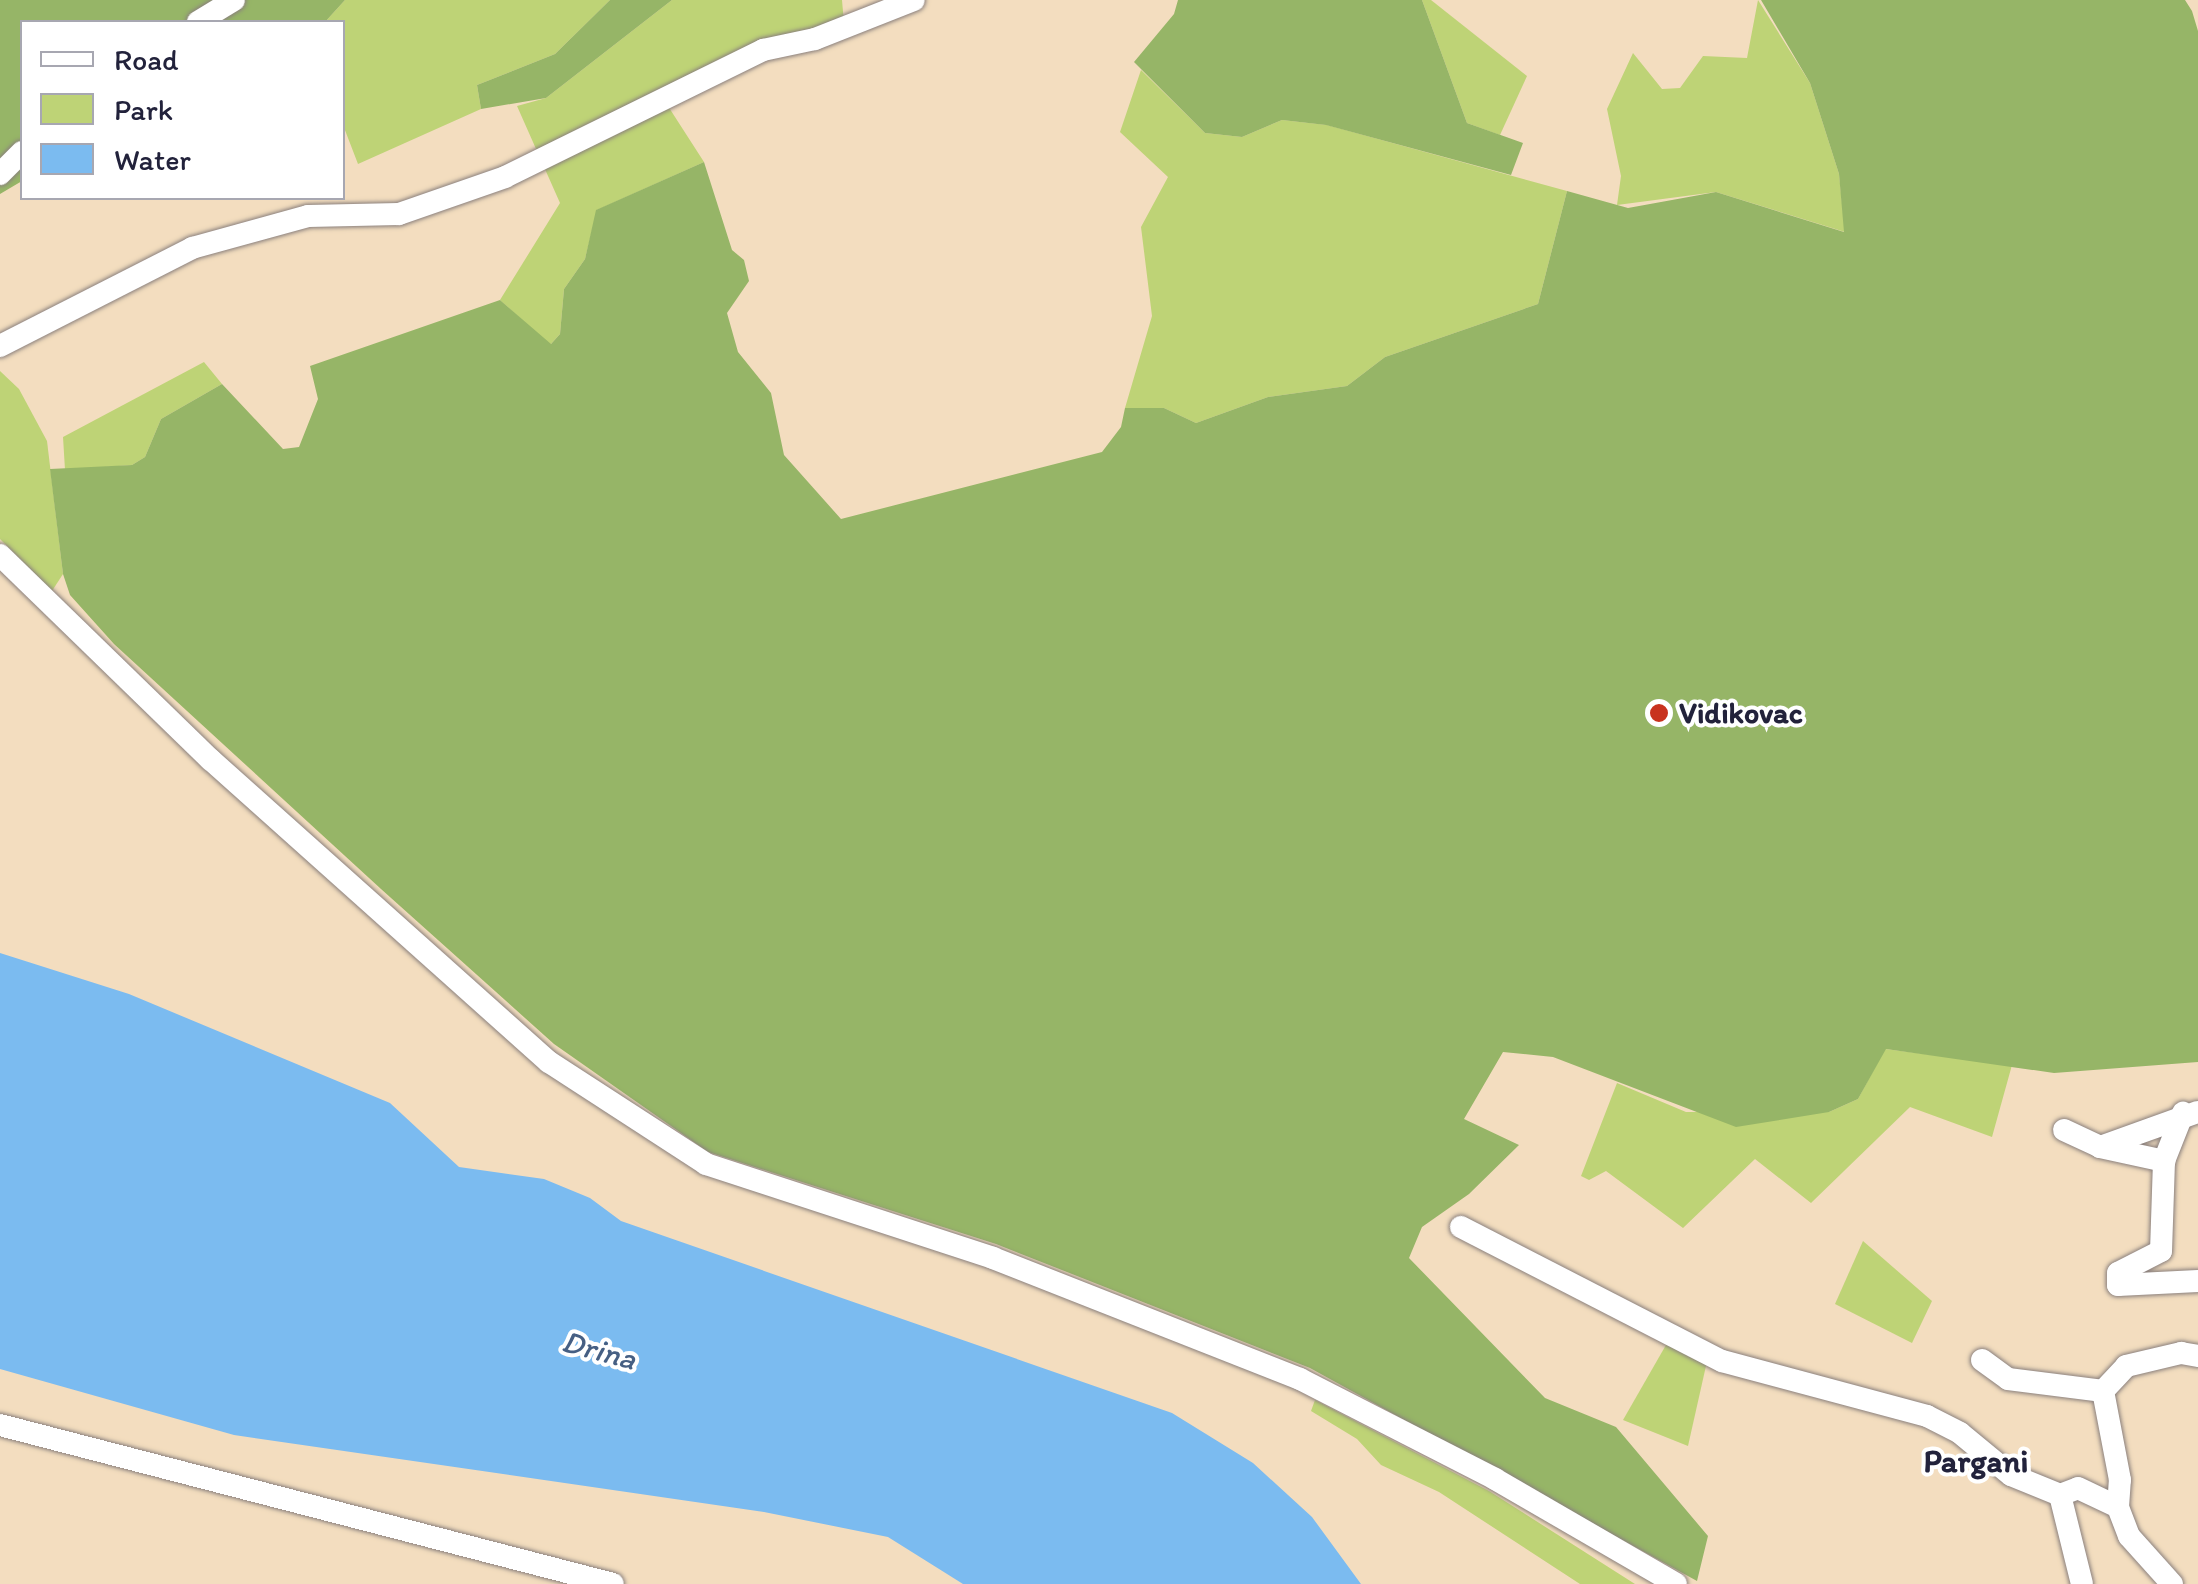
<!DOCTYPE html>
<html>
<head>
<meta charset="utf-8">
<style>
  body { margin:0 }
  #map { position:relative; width:2198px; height:1584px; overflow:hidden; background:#f3ddbf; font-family:Itim,sans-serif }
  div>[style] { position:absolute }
  .green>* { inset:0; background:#bed376 }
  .forest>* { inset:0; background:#96b567 }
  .water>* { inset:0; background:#7bbbf0 }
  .roads { filter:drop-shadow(0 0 2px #8a807d) drop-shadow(0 0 2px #8a807d) }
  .minor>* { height:22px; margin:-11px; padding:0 11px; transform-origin:11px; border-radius:11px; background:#fff }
  .dots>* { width:28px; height:28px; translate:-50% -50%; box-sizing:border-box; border:5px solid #fff; border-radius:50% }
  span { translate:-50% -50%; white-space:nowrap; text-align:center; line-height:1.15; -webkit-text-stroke:8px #fff; paint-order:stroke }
  .poi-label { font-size:30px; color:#22223b; font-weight:700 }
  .left { translate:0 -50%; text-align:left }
  .water-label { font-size:32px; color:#465f83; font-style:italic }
  .neighbourhood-label { font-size:32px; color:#22223b; font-weight:700 }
  .legend { position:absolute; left:20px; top:20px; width:325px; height:180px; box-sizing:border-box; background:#fff; border:2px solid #a7a7b1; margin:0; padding:12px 18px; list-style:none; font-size:30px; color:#22223b }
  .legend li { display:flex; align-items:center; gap:20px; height:50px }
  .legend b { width:50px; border:2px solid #a7a7b1 }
</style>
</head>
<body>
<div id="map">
  <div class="green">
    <div style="clip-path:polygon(345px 0,610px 0,555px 54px,477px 85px,481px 109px,358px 164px,343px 125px,342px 22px,325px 22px)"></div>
    <div style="clip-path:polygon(672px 0,842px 0,845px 35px,793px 49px,666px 103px,704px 162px,597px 210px,585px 259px,564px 289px,560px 334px,550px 345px,500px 300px,560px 203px,517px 106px,546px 98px)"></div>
    <div style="clip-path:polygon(1422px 0,1431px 0,1527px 76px,1500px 135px,1467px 123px)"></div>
    <div style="clip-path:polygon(1758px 0,1810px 83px,1839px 174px,1845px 232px,1716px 192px,1617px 205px,1621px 176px,1607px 109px,1633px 53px,1662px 89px,1680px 88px,1703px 56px,1747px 58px)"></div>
    <div style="clip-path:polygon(1141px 70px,1205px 133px,1242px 137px,1282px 120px,1327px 125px,1567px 191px,1538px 304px,1385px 357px,1347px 386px,1268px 397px,1196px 423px,1164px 408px,1125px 408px,1152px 316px,1141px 227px,1168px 177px,1120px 132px)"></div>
    <div style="clip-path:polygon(204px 362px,222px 384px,161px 419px,145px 457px,132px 465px,65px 470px,63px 437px)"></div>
    <div style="clip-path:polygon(0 371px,19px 389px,47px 441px,63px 574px,52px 591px,0 539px)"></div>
    <div style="clip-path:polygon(1885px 1049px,2012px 1065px,1992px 1137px,1910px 1107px,1811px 1203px,1755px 1159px,1683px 1228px,1606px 1171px,1589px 1180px,1581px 1176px,1617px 1083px,1686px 1112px,1829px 1112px,1858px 1099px)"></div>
    <div style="clip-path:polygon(1863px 1241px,1932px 1301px,1912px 1343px,1835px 1304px)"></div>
    <div style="clip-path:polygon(1674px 1331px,1710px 1348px,1688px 1446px,1623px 1420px)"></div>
    <div style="clip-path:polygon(1315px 1400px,1489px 1491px,1635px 1584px,1580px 1584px,1439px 1492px,1381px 1465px,1357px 1439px,1311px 1411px)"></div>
  </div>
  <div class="forest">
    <div style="clip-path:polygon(0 0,345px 0,325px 22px,22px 22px,22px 181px,0 194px)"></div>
    <div style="clip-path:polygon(610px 0,672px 0,546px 98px,481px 109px,477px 85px,555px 54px)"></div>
    <div style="clip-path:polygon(1178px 0,1422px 0,1467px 123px,1523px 143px,1511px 175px,1326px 125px,1282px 120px,1242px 137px,1205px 133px,1134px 62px,1174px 14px)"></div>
    <div style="clip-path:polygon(1761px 0,2185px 0,2192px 11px,2198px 31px,2198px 1062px,2054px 1073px,1886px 1049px,1858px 1099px,1829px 1112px,1736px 1127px,1553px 1057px,1503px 1052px,1464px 1119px,1519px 1145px,1469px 1194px,1422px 1227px,1409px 1258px,1545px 1398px,1616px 1427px,1708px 1536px,1697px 1581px,1310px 1368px,996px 1244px,708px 1152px,554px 1044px,381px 889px,114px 644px,70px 595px,63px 574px,50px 469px,132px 465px,145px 457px,161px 419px,222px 384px,283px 449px,299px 447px,318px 399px,310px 366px,500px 300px,551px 344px,560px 334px,564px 289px,585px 259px,596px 210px,704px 162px,732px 250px,744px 260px,749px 281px,727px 313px,738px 352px,771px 393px,784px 455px,841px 519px,1102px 452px,1121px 427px,1125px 408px,1164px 408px,1196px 423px,1268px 397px,1347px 386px,1385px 357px,1538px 304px,1567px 191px,1628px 208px,1716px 192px,1844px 232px,1839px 174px,1810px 83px)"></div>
  </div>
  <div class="water">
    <div style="clip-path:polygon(0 953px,129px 994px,390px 1103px,459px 1167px,544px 1179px,590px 1198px,621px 1221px,1172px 1413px,1253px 1463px,1312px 1517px,1361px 1584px,963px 1584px,888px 1537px,764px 1512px,234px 1435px,0 1369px)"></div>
  </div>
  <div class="roads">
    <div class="minor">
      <div style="left:198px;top:22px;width:42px;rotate:-31.4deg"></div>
      <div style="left:0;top:174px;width:31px;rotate:-45deg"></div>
      <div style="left:0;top:346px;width:216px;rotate:-27deg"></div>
      <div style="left:192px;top:248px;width:120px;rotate:-15.4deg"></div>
      <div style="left:308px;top:216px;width:91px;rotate:-1.3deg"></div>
      <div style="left:399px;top:214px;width:112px;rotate:-19.2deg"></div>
      <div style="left:505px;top:177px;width:288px;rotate:-26.2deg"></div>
      <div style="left:763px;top:50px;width:53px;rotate:-11.9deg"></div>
      <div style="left:815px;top:39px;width:106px;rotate:-21.5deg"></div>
      <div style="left:0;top:555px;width:294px;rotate:44.2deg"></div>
      <div style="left:211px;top:760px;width:453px;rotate:41.8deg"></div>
      <div style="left:549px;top:1062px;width:187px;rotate:33deg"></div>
      <div style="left:706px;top:1164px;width:302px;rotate:18.1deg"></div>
      <div style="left:993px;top:1258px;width:330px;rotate:21.5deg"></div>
      <div style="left:1300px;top:1379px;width:219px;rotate:27.1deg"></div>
      <div style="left:1495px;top:1479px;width:209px;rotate:30.1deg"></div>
      <div style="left:2064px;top:1130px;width:40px;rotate:25deg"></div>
      <div style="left:2100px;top:1147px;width:66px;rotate:12.3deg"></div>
      <div style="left:2164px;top:1161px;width:90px;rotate:91.9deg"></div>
      <div style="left:2161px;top:1251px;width:48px;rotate:152.9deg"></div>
      <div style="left:2118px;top:1273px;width:12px;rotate:90deg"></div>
      <div style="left:2118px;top:1285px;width:80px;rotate:-2.9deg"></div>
      <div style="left:2100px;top:1147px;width:104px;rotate:-19.7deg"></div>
      <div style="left:2164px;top:1161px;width:52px;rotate:-68.4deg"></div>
      <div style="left:1461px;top:1227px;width:293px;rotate:27.2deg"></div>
      <div style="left:1722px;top:1361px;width:212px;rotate:15deg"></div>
      <div style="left:1927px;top:1416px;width:37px;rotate:27deg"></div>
      <div style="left:1960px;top:1433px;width:66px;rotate:39.5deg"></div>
      <div style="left:2011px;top:1475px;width:53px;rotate:22.2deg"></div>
      <div style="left:1982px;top:1360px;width:32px;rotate:36deg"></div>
      <div style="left:2008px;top:1379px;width:96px;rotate:7.2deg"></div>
      <div style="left:0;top:1425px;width:633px;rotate:14.54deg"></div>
      <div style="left:2082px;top:1584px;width:92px;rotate:-103.9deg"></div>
      <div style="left:2060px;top:1495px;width:19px;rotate:-21deg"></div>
      <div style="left:2078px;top:1488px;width:44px;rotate:25.4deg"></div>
      <div style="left:2172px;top:1584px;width:64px;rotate:-131.9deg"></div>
      <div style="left:2129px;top:1536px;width:31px;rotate:-111deg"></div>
      <div style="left:2118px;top:1507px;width:27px;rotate:-86deg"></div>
      <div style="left:2120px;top:1480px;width:91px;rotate:-100.8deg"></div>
      <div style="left:2103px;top:1391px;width:34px;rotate:-47deg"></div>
      <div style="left:2126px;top:1366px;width:57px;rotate:-13.3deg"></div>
      <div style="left:2181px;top:1353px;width:17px;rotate:10deg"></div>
    </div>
  </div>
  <div class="dots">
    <div style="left:1659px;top:713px;background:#c8321e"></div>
  </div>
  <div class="poi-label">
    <span class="left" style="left:1679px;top:713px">Vidikovac</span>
  </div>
  <div class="water-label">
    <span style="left:599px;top:1350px;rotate:15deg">Drina</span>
  </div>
  <div class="neighbourhood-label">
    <span style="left:1976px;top:1461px">Pargani</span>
  </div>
  <ul class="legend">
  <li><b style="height:12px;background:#fff"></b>Road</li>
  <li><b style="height:28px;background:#bed376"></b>Park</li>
  <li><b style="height:28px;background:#7bbbf0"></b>Water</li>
  </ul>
</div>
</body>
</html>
